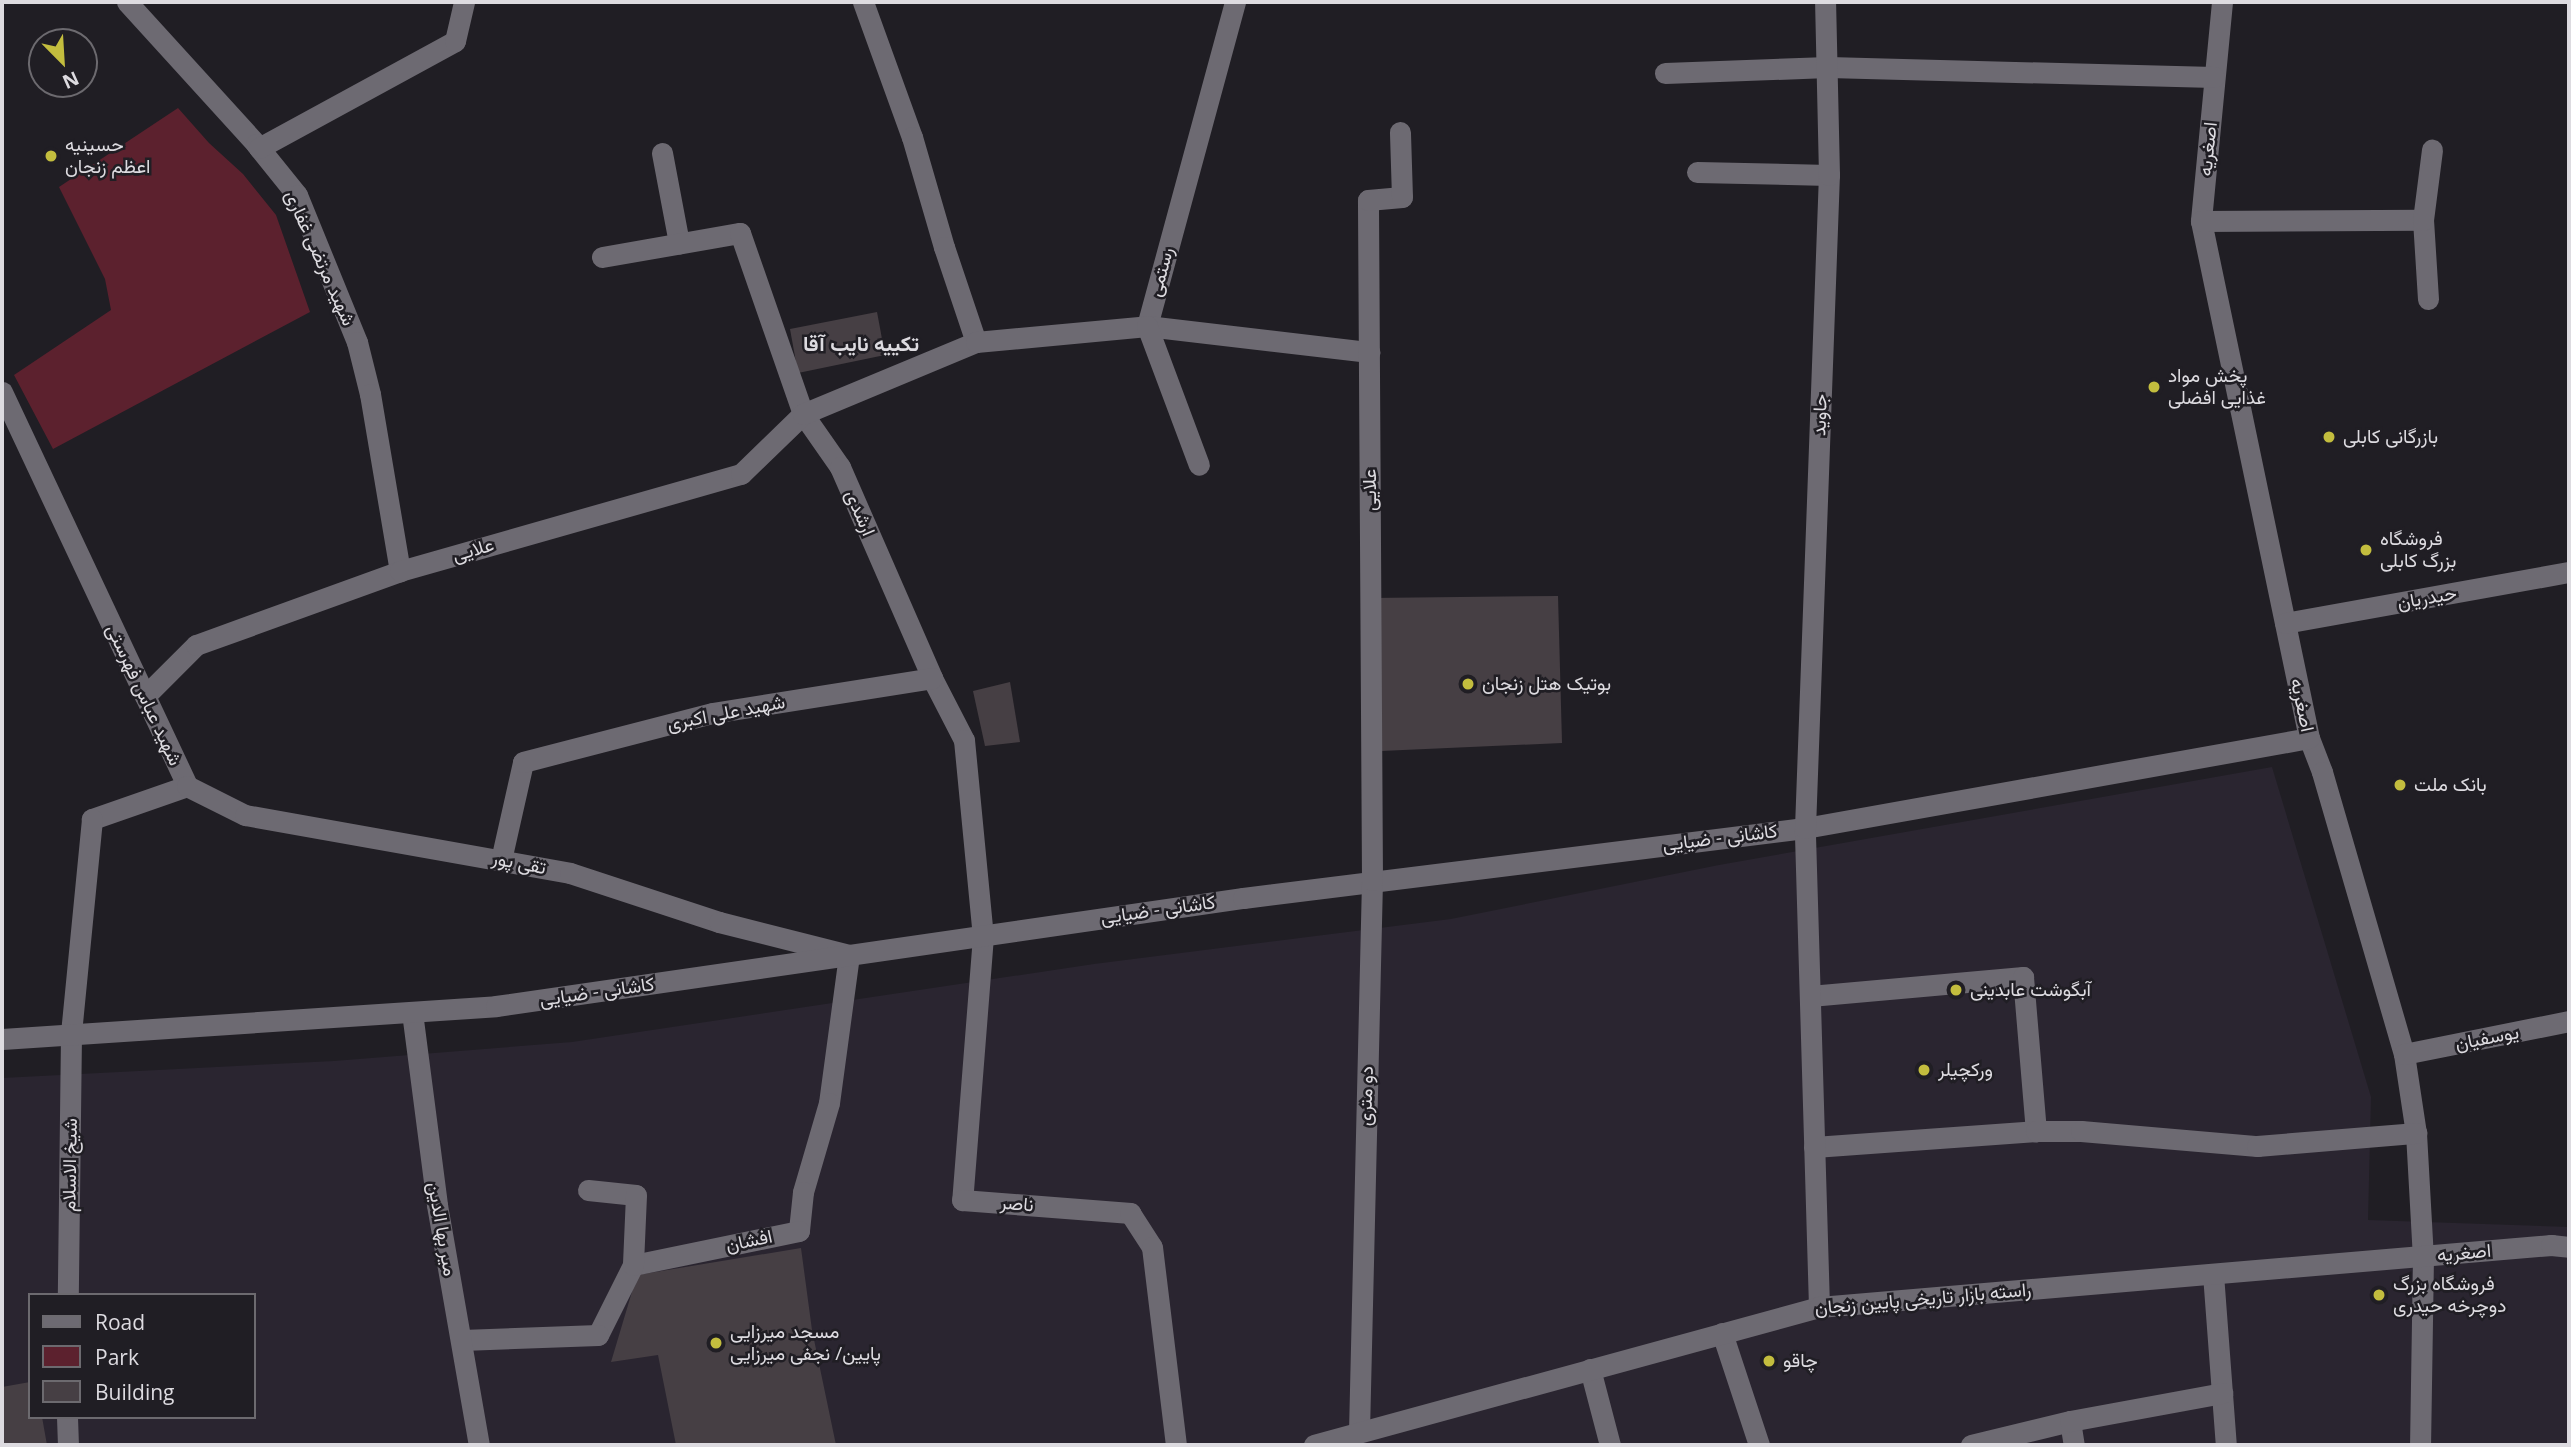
<!DOCTYPE html>
<html>
<head>
<meta charset="utf-8">
<style>
  body { margin:0 }
  #map { position:relative; width:2571px; height:1447px; overflow:hidden; background:#201e24; font-family:"Open Sans",Vazirmatn,sans-serif }
  div>[style] { position:absolute }
  .built>* { inset:0; background:#2a2530 }
  .green>* { inset:0; background:#5c212e }
  .building>* { inset:0; background:#463f44 }
  .minor>* { height:21px; margin:-10.5px; padding:0 10.5px; transform-origin:10.5px; border-radius:10.5px; background:#6d6a72 }
  .dots>* { width:19px; height:19px; translate:-50% -50%; box-sizing:border-box; border:4px solid #201e24; border-radius:50% }
  span { translate:-50% -50%; white-space:nowrap; text-align:center; line-height:1.15; -webkit-text-stroke:5px #201e24; paint-order:stroke }
  .poi-label { font-size:19px; color:#dddbe0 }
  .left { translate:0 -50%; text-align:left }
  .street-label { font-size:19px; color:#dddbe0 }
  .neighbourhood-label { font-size:21px; color:#dddbe0; font-weight:700 }
  .frame { position:absolute; inset:0; border:4px solid #dddbe0; pointer-events:none }
  .legend { position:absolute; left:28px; top:1293px; width:228px; height:126px; box-sizing:border-box; background:#201e24; border:2px solid #6c6a6f; margin:0; padding:9px 12px; list-style:none; font-size:21px; color:#dddbe0 }
  .legend li { display:flex; align-items:center; gap:14px; height:35px }
  .legend b { width:35px; border:2px solid #6c6a6f }
  .north { position:absolute; left:28px; top:28px; width:70px; height:70px; box-sizing:border-box; background:#201e24; border:2px solid #6c6a6f; border-radius:50%; rotate:156deg; font-size:19px; font-weight:700; line-height:28px; text-align:center; color:#dddbe0 }
  .north::after { content:''; display:block; margin:auto; width:24px; height:32px; background:#c3bd3e; clip-path:polygon(50% 0,100% 100%,50% 72%,0 100%) }
</style>
</head>
<body>
<div id="map">
  <div class="built">
    <div style="clip-path:polygon(evenodd,2272px 767px,2371px 1097px,2368px 1220px,2569px 1227px,2569px 1445px,2px 1445px,2px 1078px,334px 1061px,572px 1042px,1094px 964px,1451px 919px,1719px 865px,2272px 767px,30px 1295px,254px 1295px,254px 1417px,30px 1417px,30px 1295px)"></div>
  </div>
  <div class="green">
    <div style="clip-path:polygon(178px 108px,209px 143px,243px 174px,276px 215px,310px 312px,53px 449px,14px 375px,111px 310px,105px 279px,59px 187px)"></div>
  </div>
  <div class="building">
    <div style="clip-path:polygon(877px 312px,885px 355px,798px 373px,790px 329px)"></div>
    <div style="clip-path:polygon(1558px 596px,1562px 743px,1381px 751px,1371px 598px)"></div>
    <div style="clip-path:polygon(1010px 682px,1020px 742px,985px 746px,973px 691px)"></div>
    <div style="clip-path:polygon(801px 1248px,812px 1330px,836px 1445px,676px 1445px,658px 1355px,611px 1362px,637px 1275px)"></div>
    <div style="clip-path:polygon(30px 1382px,30px 1417px,42px 1417px,47px 1445px,2px 1445px,2px 1387px)"></div>
  </div>
  <div class="minor">
    <div style="left:127px;top:2px;width:192px;rotate:47.7deg"></div>
    <div style="left:256px;top:144px;width:65px;rotate:51.2deg"></div>
    <div style="left:297px;top:195px;width:159px;rotate:67.8deg"></div>
    <div style="left:357px;top:342px;width:54px;rotate:76deg"></div>
    <div style="left:370px;top:394px;width:180px;rotate:80.4deg"></div>
    <div style="left:863px;top:2px;width:144px;rotate:70.1deg"></div>
    <div style="left:912px;top:137px;width:115px;rotate:73.8deg"></div>
    <div style="left:944px;top:247px;width:100px;rotate:71.4deg"></div>
    <div style="left:1235px;top:2px;width:336px;rotate:105.2deg"></div>
    <div style="left:1147px;top:326px;width:224px;rotate:6.7deg"></div>
    <div style="left:2222px;top:2px;width:220px;rotate:95.5deg"></div>
    <div style="left:2201px;top:221px;width:528px;rotate:78.2deg"></div>
    <div style="left:2309px;top:738px;width:36px;rotate:69deg"></div>
    <div style="left:2322px;top:772px;width:294px;rotate:73.8deg"></div>
    <div style="left:2404px;top:1054px;width:80px;rotate:81.4deg"></div>
    <div style="left:2416px;top:1133px;width:124px;rotate:86.8deg"></div>
    <div style="left:2423px;top:1257px;width:188px;rotate:90.9deg"></div>
    <div style="left:1665px;top:73px;width:163px;rotate:-2.1deg"></div>
    <div style="left:1828px;top:67px;width:386px;rotate:1.5deg"></div>
    <div style="left:259px;top:148px;width:223px;rotate:-28.6deg"></div>
    <div style="left:455px;top:41px;width:40px;rotate:-77deg"></div>
    <div style="left:662px;top:153px;width:92px;rotate:79.3deg"></div>
    <div style="left:1697px;top:172px;width:132px;rotate:1.3deg"></div>
    <div style="left:2201px;top:221px;width:222px;rotate:-0.3deg"></div>
    <div style="left:602px;top:257px;width:140px;rotate:-9.9deg"></div>
    <div style="left:740px;top:233px;width:192px;rotate:70.8deg"></div>
    <div style="left:803px;top:414px;width:65px;rotate:55.1deg"></div>
    <div style="left:840px;top:467px;width:230px;rotate:66.4deg"></div>
    <div style="left:932px;top:678px;width:70px;rotate:62.7deg"></div>
    <div style="left:964px;top:740px;width:197px;rotate:84.5deg"></div>
    <div style="left:983px;top:936px;width:265px;rotate:94.5deg"></div>
    <div style="left:962px;top:1200px;width:169px;rotate:4.4deg"></div>
    <div style="left:1130px;top:1213px;width:40px;rotate:57.1deg"></div>
    <div style="left:1152px;top:1247px;width:199px;rotate:83.1deg"></div>
    <div style="left:2428px;top:299px;width:79px;rotate:-93.6deg"></div>
    <div style="left:2423px;top:220px;width:71px;rotate:-82.7deg"></div>
    <div style="left:2px;top:392px;width:435px;rotate:64.8deg"></div>
    <div style="left:187px;top:786px;width:101px;rotate:160.8deg"></div>
    <div style="left:92px;top:819px;width:216px;rotate:95.6deg"></div>
    <div style="left:71px;top:1034px;width:261px;rotate:90.7deg"></div>
    <div style="left:2285px;top:623px;width:289px;rotate:-10.2deg"></div>
    <div style="left:145px;top:696px;width:72px;rotate:-45deg"></div>
    <div style="left:196px;top:645px;width:217px;rotate:-19.9deg"></div>
    <div style="left:400px;top:571px;width:355px;rotate:-15.9deg"></div>
    <div style="left:741px;top:474px;width:86px;rotate:-44.1deg"></div>
    <div style="left:803px;top:414px;width:187px;rotate:-22.6deg"></div>
    <div style="left:976px;top:342px;width:172px;rotate:-5.3deg"></div>
    <div style="left:1147px;top:326px;width:148px;rotate:69.5deg"></div>
    <div style="left:187px;top:786px;width:65px;rotate:26.6deg"></div>
    <div style="left:245px;top:815px;width:330px;rotate:10.1deg"></div>
    <div style="left:570px;top:873px;width:157px;rotate:18.2deg"></div>
    <div style="left:719px;top:922px;width:134px;rotate:14.2deg"></div>
    <div style="left:849px;top:955px;width:149px;rotate:97.7deg"></div>
    <div style="left:829px;top:1103px;width:93px;rotate:106.3deg"></div>
    <div style="left:803px;top:1192px;width:39px;rotate:96deg"></div>
    <div style="left:799px;top:1231px;width:169px;rotate:168.4deg"></div>
    <div style="left:633px;top:1265px;width:78px;rotate:116.6deg"></div>
    <div style="left:598px;top:1335px;width:136px;rotate:177.9deg"></div>
    <div style="left:501px;top:860px;width:100px;rotate:-77.3deg"></div>
    <div style="left:523px;top:762px;width:195px;rotate:-14.5deg"></div>
    <div style="left:712px;top:713px;width:223px;rotate:-9deg"></div>
    <div style="left:1810px;top:996px;width:214px;rotate:-5.1deg"></div>
    <div style="left:2023px;top:977px;width:155px;rotate:85.2deg"></div>
    <div style="left:412px;top:1012px;width:195px;rotate:82.6deg"></div>
    <div style="left:437px;top:1205px;width:244px;rotate:80.1deg"></div>
    <div style="left:2px;top:1039px;width:495px;rotate:-3.8deg"></div>
    <div style="left:496px;top:1006px;width:755px;rotate:-8.23deg"></div>
    <div style="left:1243px;top:898px;width:566px;rotate:-7.1deg"></div>
    <div style="left:1805px;top:828px;width:512px;rotate:-10.12deg"></div>
    <div style="left:2404px;top:1054px;width:168px;rotate:-11.3deg"></div>
    <div style="left:1814px;top:1147px;width:223px;rotate:-4.1deg"></div>
    <div style="left:2036px;top:1131px;width:45px"></div>
    <div style="left:2081px;top:1131px;width:177px;rotate:4.9deg"></div>
    <div style="left:2257px;top:1146px;width:160px;rotate:-4.7deg"></div>
    <div style="left:588px;top:1190px;width:48px;rotate:5.9deg"></div>
    <div style="left:636px;top:1195px;width:70px;rotate:92.5deg"></div>
    <div style="left:2213px;top:1274px;width:171px;rotate:85.7deg"></div>
    <div style="left:1819px;top:1307px;width:479px;rotate:-91.7deg"></div>
    <div style="left:1805px;top:828px;width:653px;rotate:-87.9deg"></div>
    <div style="left:1829px;top:175px;width:173px;rotate:-91.3deg"></div>
    <div style="left:1722px;top:1333px;width:118px;rotate:71.7deg"></div>
    <div style="left:1590px;top:1369px;width:79px;rotate:75.3deg"></div>
    <div style="left:67px;top:1417px;width:28px;rotate:88deg"></div>
    <div style="left:2070px;top:1421px;width:24px;rotate:81deg"></div>
    <div style="left:1359px;top:1432px;width:552px;rotate:-88.65deg"></div>
    <div style="left:1372px;top:880px;width:680px;rotate:-90.34deg"></div>
    <div style="left:1368px;top:200px;width:34px;rotate:-5deg"></div>
    <div style="left:1402px;top:197px;width:65px;rotate:-91.8deg"></div>
    <div style="left:1314px;top:1445px;width:524px;rotate:-15.28deg"></div>
    <div style="left:1819px;top:1307px;width:735px;rotate:-4.84deg"></div>
    <div style="left:2551px;top:1245px;width:18px;rotate:6deg"></div>
    <div style="left:1971px;top:1445px;width:102px;rotate:-13.6deg"></div>
    <div style="left:2070px;top:1421px;width:155px;rotate:-10.4deg"></div>
  </div>
  <div class="dots">
    <div style="left:51px;top:156px;background:#c3bd3e"></div>
    <div style="left:2154px;top:387px;background:#c3bd3e"></div>
    <div style="left:2329px;top:437px;background:#c3bd3e"></div>
    <div style="left:2366px;top:550px;background:#c3bd3e"></div>
    <div style="left:1468px;top:684px;background:#c3bd3e"></div>
    <div style="left:2400px;top:785px;background:#c3bd3e"></div>
    <div style="left:1956px;top:990px;background:#c3bd3e"></div>
    <div style="left:1924px;top:1070px;background:#c3bd3e"></div>
    <div style="left:2379px;top:1295px;background:#c3bd3e"></div>
    <div style="left:716px;top:1343px;background:#c3bd3e"></div>
    <div style="left:1769px;top:1361px;background:#c3bd3e"></div>
  </div>
  <div class="poi-label">
    <span class="left" style="left:65px;top:156px">حسینیه<br>اعظم زنجان</span>
    <span class="left" style="left:2168px;top:387px">پخش مواد<br>غذایی افضلی</span>
    <span class="left" style="left:2343px;top:437px">بازرگانی کابلی</span>
    <span class="left" style="left:2380px;top:550px">فروشگاه<br>بزرگ کابلی</span>
    <span class="left" style="left:1482px;top:684px">بوتیک هتل زنجان</span>
    <span class="left" style="left:2414px;top:785px">بانک ملت</span>
    <span class="left" style="left:1970px;top:990px">آبگوشت عابدینی</span>
    <span class="left" style="left:1938px;top:1070px">ورکچیلر</span>
    <span class="left" style="left:2393px;top:1295px">فروشگاه بزرگ<br>دوچرخه حیدری</span>
    <span class="left" style="left:730px;top:1343px">مسجد میرزایی<br>پایین/ نجفی میرزایی</span>
    <span class="left" style="left:1783px;top:1361px">چاقو</span>
  </div>
  <div class="street-label">
    <span style="left:2208px;top:149px;rotate:-84deg">اصغریه</span>
    <span style="left:320px;top:258px;rotate:66deg">شهید مرتضی غفاری</span>
    <span style="left:1161px;top:272px;rotate:-75deg">رستمی</span>
    <span style="left:1820px;top:415px;rotate:-88deg">جاوید</span>
    <span style="left:1370px;top:490px;rotate:-90deg">علایی</span>
    <span style="left:860px;top:513px;rotate:67deg">ارشدی</span>
    <span style="left:473px;top:550px;rotate:-16deg">علایی</span>
    <span style="left:2427px;top:598px;rotate:-10deg">حیدریان</span>
    <span style="left:144px;top:695px;rotate:65deg">شهید عباس فهرستی</span>
    <span style="left:2302px;top:705px;rotate:78deg">اصغریه</span>
    <span style="left:726px;top:713px;rotate:-11deg">شهید علی اکبری</span>
    <span style="left:1720px;top:838px;rotate:-7deg">کاشانی - ضیایی</span>
    <span style="left:519px;top:863px;rotate:11deg">تقی پور</span>
    <span style="left:1158px;top:910px;rotate:-8deg">کاشانی - ضیایی</span>
    <span style="left:597px;top:992px;rotate:-8deg">کاشانی - ضیایی</span>
    <span style="left:2487px;top:1038px;rotate:-11deg">یوسفیان</span>
    <span style="left:1366px;top:1096px;rotate:-88deg">دو متری</span>
    <span style="left:70px;top:1165px;rotate:-89deg">شیخ الاسلام</span>
    <span style="left:1017px;top:1204px;rotate:5deg">ناصر</span>
    <span style="left:442px;top:1229px;rotate:80deg">میر بها الدین</span>
    <span style="left:749px;top:1241px;rotate:-12deg">افشان</span>
    <span style="left:2464px;top:1253px;rotate:-5deg">اصغریه</span>
    <span style="left:1923px;top:1299px;rotate:-5deg">راسته بازار تاریخی پایین زنجان</span>
  </div>
  <div class="neighbourhood-label">
    <span style="left:861px;top:343px">تکییه نایب آقا</span>
  </div>
  <div class="frame"></div>
  <ul class="legend">
  <li><b style="height:9px;background:#6d6a72"></b>Road</li>
  <li><b style="height:19px;background:#5c212e"></b>Park</li>
  <li><b style="height:19px;background:#463f44"></b>Building</li>
  </ul>
  <div class="north">N</div>
</div>
</body>
</html>
